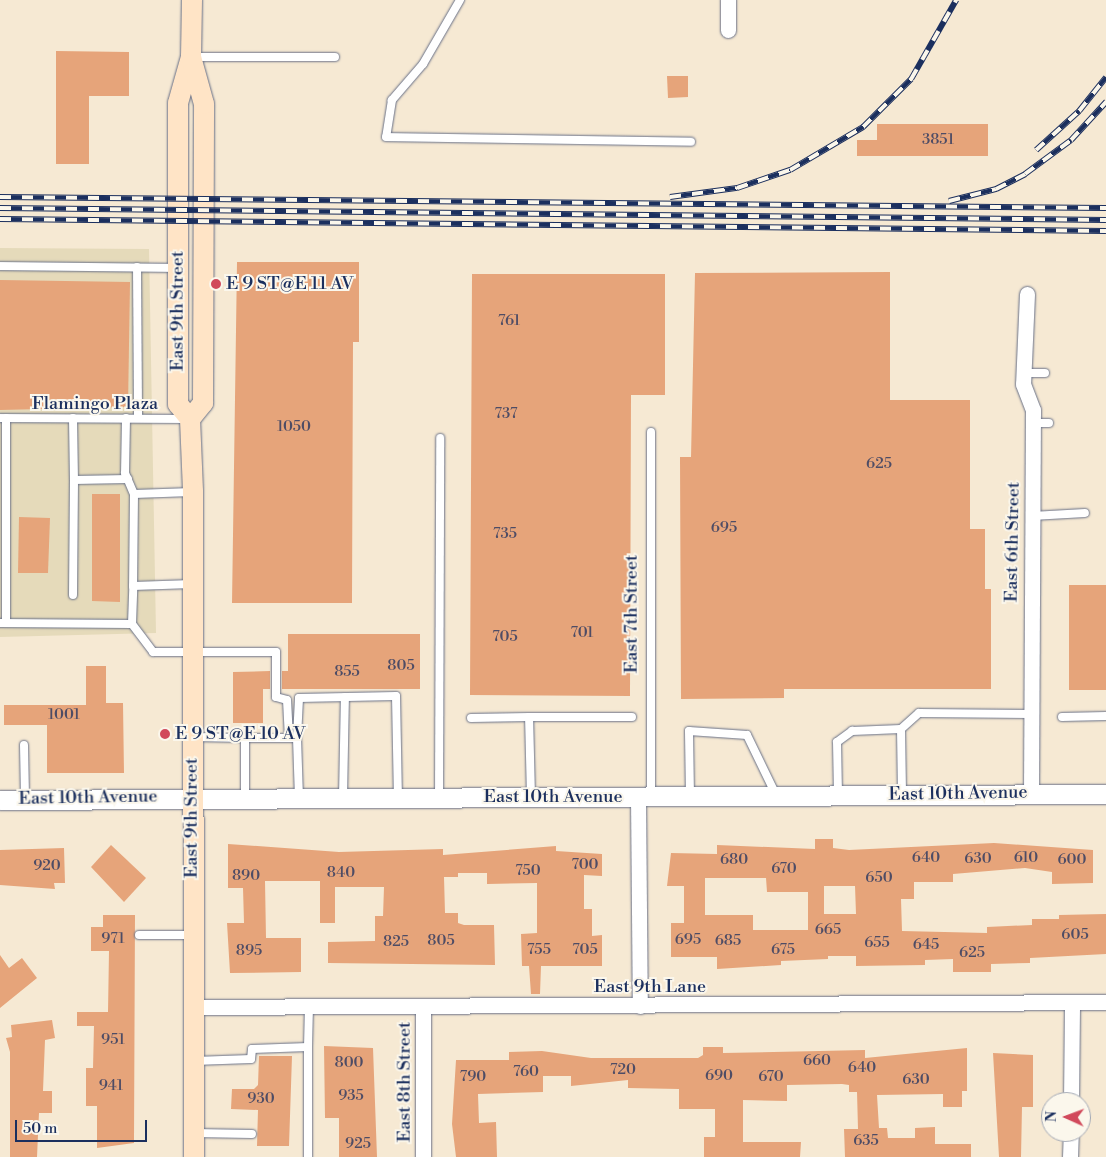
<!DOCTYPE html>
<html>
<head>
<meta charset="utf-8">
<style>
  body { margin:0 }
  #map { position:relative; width:1106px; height:1157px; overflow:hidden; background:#f6e9d3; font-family:"Libre Bodoni",serif }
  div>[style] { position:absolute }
  .built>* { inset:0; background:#e5daba }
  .building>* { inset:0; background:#e6a47a }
  .roads { filter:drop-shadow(0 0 1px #687087) drop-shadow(0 0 1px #687087) }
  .service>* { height:8px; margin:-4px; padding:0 4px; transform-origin:4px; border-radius:4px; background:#fff }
  .minor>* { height:15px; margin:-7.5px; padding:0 7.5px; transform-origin:7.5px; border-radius:7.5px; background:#fff }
  .tertiary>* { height:19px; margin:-9.5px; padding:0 9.5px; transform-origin:9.5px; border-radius:9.5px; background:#fff }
  .secondary>* { height:20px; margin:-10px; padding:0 10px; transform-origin:10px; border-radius:10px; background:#ffe4c6 }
  .rail>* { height:5.5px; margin-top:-2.75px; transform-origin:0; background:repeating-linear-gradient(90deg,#fbf7ec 0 11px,#1b2f5e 0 22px); box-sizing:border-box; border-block:1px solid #1b2f5e }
  .dots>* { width:14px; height:14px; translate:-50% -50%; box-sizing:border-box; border:2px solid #fbf7ec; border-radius:50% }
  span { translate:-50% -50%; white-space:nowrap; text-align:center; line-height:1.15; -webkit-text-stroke:4px #fbf7ec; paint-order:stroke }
  .number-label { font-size:15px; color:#4e4c65 }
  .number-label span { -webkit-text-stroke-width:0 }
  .poi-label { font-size:18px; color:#1b2f5e }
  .left { translate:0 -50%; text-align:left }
  .street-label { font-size:18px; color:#1b2f5e }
  .north { position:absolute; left:1041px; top:1092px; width:50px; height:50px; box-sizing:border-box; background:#fbf7ec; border:1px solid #a1a7b3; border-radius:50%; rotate:272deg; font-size:14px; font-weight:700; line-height:20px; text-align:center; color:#1b2f5e }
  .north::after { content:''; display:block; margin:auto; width:18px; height:22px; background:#d1495b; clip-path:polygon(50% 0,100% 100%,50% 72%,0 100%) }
  .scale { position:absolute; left:15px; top:1120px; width:132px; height:22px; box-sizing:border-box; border:2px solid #1b2f5e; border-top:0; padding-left:6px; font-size:15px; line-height:18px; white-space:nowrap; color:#1b2f5e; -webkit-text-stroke:4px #fbf7ec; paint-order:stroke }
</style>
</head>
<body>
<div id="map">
  <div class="built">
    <div style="clip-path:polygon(0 248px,149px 249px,156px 633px,0 637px)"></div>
  </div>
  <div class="building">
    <div style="clip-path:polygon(56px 51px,129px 52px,129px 96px,89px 96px,89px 164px,56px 164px)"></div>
    <div style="clip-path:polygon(667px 76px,688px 76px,688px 97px,668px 98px)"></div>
    <div style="clip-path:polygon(877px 124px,988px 124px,988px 156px,857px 156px,857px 140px,877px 140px)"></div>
    <div style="clip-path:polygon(237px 262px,359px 262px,359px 342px,353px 342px,352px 603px,232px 603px)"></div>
    <div style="clip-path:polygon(890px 272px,890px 400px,970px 400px,970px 529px,985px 529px,985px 589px,991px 589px,991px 689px,784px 689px,784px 698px,681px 699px,680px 457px,691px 457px,695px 273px)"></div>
    <div style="clip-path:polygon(472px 274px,665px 274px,665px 395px,631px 395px,630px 696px,470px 695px)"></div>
    <div style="clip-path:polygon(0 280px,130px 282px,128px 407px,0 410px)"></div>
    <div style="clip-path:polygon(92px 494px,120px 494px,120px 602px,92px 601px)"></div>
    <div style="clip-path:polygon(19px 517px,50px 518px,48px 573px,18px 573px)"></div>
    <div style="clip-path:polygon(1069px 585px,1106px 585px,1106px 690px,1069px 690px)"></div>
    <div style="clip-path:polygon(288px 634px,420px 634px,420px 689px,282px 689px,282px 671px,288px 671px)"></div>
    <div style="clip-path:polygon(86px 666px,106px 666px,106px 703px,123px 703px,124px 773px,47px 773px,47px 725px,4px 725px,4px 705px,86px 705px)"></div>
    <div style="clip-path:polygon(270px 671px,270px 689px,263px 689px,263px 723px,233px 723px,233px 672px)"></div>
    <div style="clip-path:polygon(evenodd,815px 839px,833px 839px,833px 848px,849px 850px,994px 843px,1093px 850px,1093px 883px,1052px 884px,1052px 872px,1025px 868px,953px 874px,953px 882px,914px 882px,914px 899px,901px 899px,902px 931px,987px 933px,987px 927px,1032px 925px,1032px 919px,1059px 919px,1059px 915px,1106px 914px,1106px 954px,1030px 958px,1030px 963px,991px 964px,991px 972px,953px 972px,953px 959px,925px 960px,925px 965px,856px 966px,856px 956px,828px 956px,828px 959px,781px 961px,781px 965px,717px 969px,717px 957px,671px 957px,671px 923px,684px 923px,684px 886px,667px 886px,671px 853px,717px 854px,717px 845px,815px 849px,815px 839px,705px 878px,766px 878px,767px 892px,808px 892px,808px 930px,753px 930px,753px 915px,705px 915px,705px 878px,815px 839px,824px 886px,855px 886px,856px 914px,824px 914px,824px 886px)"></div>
    <div style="clip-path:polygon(228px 844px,339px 852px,443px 849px,443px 855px,556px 846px,556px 851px,602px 854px,602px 876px,584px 875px,584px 909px,592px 909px,592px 936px,602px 935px,602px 966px,541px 966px,540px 994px,531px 994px,529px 966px,522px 966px,521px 934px,537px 933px,537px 883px,487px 884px,487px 873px,458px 873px,458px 877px,444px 877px,445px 913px,458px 913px,458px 923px,464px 925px,494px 925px,495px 965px,328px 963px,328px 942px,375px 941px,375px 916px,383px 916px,384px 887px,335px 887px,335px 923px,320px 923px,320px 881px,265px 881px,266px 938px,301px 938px,301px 972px,230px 973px,227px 923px,244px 923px,243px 888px,228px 888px)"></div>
    <div style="clip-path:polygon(111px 845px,146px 878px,124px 902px,91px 867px)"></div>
    <div style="clip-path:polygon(64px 848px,65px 883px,54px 883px,55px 889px,0 885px,0 850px)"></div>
    <div style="clip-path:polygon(103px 915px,135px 915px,134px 1143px,97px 1148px,97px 1106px,86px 1106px,86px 1068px,93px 1068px,94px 1026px,77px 1026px,77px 1012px,108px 1012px,109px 951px,91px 951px,91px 927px,103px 927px)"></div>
    <div style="clip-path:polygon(0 955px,9px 968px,22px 958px,37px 978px,0 1008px)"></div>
    <div style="clip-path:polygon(52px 1020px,55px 1038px,45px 1040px,43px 1091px,52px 1091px,52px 1113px,39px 1113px,37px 1157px,10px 1157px,10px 1052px,6px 1038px,12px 1037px,11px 1025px)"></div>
    <div style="clip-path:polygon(324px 1046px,373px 1048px,377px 1157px,339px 1157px,339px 1118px,325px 1118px)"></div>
    <div style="clip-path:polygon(703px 1047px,723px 1047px,723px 1053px,865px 1050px,865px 1058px,967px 1048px,967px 1091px,962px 1091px,962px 1107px,943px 1107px,943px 1094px,877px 1095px,879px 1128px,887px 1128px,888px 1138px,915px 1138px,915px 1128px,935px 1127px,935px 1144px,971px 1144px,971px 1157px,845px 1157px,844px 1129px,858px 1129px,857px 1092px,849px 1092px,849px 1085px,842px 1084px,787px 1085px,787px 1101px,743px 1100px,743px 1142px,801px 1142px,800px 1157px,704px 1157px,704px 1137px,715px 1137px,715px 1109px,679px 1109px,679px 1089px,628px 1088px,628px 1080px,571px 1086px,571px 1076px,543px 1076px,543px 1092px,478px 1094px,479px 1123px,496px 1122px,497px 1157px,456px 1157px,452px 1124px,456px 1060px,509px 1060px,509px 1052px,542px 1051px,591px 1058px,698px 1058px,703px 1055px)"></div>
    <div style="clip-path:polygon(993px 1053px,1033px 1055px,1033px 1107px,1022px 1107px,1021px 1157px,999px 1157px)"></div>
    <div style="clip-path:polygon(259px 1056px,292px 1056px,289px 1146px,257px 1146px,258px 1110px,231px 1109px,232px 1089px,254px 1089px,258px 1085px)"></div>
  </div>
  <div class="roads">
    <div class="service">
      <div style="left:460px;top:0;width:74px;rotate:120deg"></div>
      <div style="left:423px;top:64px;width:48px;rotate:130.7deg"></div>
      <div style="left:392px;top:100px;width:37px;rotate:99deg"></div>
      <div style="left:386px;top:137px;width:305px;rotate:0.9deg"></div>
      <div style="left:193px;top:57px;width:142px"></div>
      <div style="left:0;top:266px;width:177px;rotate:0.6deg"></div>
      <div style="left:137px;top:267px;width:151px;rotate:89.6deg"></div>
      <div style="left:1023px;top:373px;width:22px"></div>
      <div style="left:0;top:418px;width:185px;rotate:0.3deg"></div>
      <div style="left:73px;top:418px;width:62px;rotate:89.1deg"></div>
      <div style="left:74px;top:480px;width:54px;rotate:-1.1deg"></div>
      <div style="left:126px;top:418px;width:55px;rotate:91deg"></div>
      <div style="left:125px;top:473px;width:23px;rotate:67deg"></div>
      <div style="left:1033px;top:423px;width:16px"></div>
      <div style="left:651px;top:432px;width:363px;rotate:90deg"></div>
      <div style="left:192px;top:492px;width:58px;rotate:178deg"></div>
      <div style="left:134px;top:494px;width:92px;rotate:90.6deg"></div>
      <div style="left:133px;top:586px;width:59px;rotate:-1.9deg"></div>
      <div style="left:1032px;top:516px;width:53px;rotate:-3.2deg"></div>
      <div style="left:73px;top:595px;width:115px;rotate:-89.5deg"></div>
      <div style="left:0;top:623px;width:132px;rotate:0.4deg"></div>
      <div style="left:132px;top:624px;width:38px;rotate:-88deg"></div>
      <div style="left:6px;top:623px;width:205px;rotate:-90deg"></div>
      <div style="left:132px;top:624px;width:35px;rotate:53deg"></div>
      <div style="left:153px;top:652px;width:123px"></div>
      <div style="left:276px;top:652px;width:45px;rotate:90deg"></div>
      <div style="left:276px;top:697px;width:11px;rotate:15deg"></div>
      <div style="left:287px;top:700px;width:38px;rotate:87deg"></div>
      <div style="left:1062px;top:717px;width:44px;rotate:-1.3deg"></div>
      <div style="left:471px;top:718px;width:58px;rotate:-1deg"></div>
      <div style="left:901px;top:729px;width:65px;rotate:89.1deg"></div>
      <div style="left:194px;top:737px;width:51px;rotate:1.1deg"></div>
      <div style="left:297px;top:738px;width:59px;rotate:88.1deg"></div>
      <div style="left:24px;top:745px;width:54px;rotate:88.9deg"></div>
      <div style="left:838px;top:794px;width:52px;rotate:-91.1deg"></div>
      <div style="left:837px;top:742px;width:19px;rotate:-36deg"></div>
      <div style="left:852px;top:731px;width:49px;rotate:-2.3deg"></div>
      <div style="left:901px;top:729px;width:24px;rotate:-42deg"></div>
      <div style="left:919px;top:713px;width:111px;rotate:0.5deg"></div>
      <div style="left:690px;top:796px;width:65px;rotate:-90.9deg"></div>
      <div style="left:689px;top:731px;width:58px;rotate:3.9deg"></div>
      <div style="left:747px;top:735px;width:67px;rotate:64.2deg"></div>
      <div style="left:245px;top:797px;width:59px;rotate:-90deg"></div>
      <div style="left:245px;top:738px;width:52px"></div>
      <div style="left:297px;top:738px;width:40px;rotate:-87.1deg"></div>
      <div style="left:299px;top:698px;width:97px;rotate:-1.2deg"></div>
      <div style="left:396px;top:696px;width:101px;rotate:88.9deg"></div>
      <div style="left:343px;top:797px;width:100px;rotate:-88.9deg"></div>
      <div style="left:439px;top:797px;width:359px;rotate:-89.8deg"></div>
      <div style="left:531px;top:797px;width:80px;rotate:-91.4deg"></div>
      <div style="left:529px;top:717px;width:103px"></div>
      <div style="left:139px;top:935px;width:54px"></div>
      <div style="left:194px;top:1061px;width:57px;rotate:-2deg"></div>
      <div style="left:251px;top:1059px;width:10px;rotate:-84deg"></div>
      <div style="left:252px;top:1049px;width:56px;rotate:-2deg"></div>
      <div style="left:308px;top:1047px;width:40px;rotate:-88.6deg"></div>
      <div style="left:194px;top:1133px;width:58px;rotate:1deg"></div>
      <div style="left:308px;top:1157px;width:110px;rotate:-90deg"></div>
    </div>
    <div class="minor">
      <div style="left:728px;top:30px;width:30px;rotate:-90deg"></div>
      <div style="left:1027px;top:294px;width:90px;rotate:92.5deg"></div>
      <div style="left:1023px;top:384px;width:28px;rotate:69deg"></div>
      <div style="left:1033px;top:410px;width:383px;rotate:90.3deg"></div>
      <div style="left:638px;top:797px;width:209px;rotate:89.5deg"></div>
      <div style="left:194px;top:1007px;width:912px;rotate:-0.31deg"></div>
      <div style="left:423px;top:1007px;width:150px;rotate:90deg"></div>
      <div style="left:1071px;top:1102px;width:99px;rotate:-89.4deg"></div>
      <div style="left:1070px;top:1157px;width:25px;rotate:-88deg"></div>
    </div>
    <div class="tertiary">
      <div style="left:0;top:800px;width:1106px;rotate:-0.31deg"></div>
    </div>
    <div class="secondary">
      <div style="left:192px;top:0;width:57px;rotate:91deg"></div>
      <div style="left:191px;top:57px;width:48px;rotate:105.8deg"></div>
      <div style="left:178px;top:103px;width:301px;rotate:90deg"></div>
      <div style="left:178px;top:404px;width:19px;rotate:51deg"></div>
      <div style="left:190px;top:419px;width:73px;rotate:87.6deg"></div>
      <div style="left:193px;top:492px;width:665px;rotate:89.91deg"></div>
      <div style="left:190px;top:419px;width:21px;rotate:-51deg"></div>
      <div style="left:203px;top:403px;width:299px;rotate:-89.8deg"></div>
      <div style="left:204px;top:104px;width:49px;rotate:-105.5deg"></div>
    </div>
  </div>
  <div class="rail">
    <div style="left:1036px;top:150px;width:58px;rotate:-42.2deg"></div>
    <div style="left:1079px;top:111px;width:43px;rotate:-51.5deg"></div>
    <div style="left:0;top:197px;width:1106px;rotate:0.57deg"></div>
    <div style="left:670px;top:197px;width:68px;rotate:-7.7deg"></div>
    <div style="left:737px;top:188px;width:56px;rotate:-18.8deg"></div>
    <div style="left:790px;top:170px;width:85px;rotate:-30.5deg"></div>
    <div style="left:863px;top:127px;width:68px;rotate:-45deg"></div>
    <div style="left:911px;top:79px;width:91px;rotate:-60.3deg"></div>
    <div style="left:949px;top:201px;width:49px;rotate:-14.3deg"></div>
    <div style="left:996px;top:189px;width:33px;rotate:-27deg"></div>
    <div style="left:1025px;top:174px;width:57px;rotate:-36.5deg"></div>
    <div style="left:1071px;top:140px;width:52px;rotate:-47.4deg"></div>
    <div style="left:0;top:208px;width:1106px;rotate:0.62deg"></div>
    <div style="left:0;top:219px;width:1106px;rotate:0.62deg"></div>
  </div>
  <div class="dots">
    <div style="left:216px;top:284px;background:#d1495b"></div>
    <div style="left:165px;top:734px;background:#d1495b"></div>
  </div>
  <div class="number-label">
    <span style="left:938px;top:140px">3851</span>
    <span style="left:509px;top:321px">761</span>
    <span style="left:506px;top:414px">737</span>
    <span style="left:294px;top:427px">1050</span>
    <span style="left:879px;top:464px">625</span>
    <span style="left:724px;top:528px">695</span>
    <span style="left:505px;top:534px">735</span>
    <span style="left:582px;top:633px">701</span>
    <span style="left:505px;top:637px">705</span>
    <span style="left:401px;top:666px">805</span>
    <span style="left:347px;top:672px">855</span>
    <span style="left:64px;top:715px">1001</span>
    <span style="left:926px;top:858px">640</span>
    <span style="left:1026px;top:858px">610</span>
    <span style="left:978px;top:859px">630</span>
    <span style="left:734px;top:860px">680</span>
    <span style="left:1072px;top:860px">600</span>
    <span style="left:585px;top:865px">700</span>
    <span style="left:47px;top:866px">920</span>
    <span style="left:784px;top:869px">670</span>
    <span style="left:528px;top:871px">750</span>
    <span style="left:341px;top:873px">840</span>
    <span style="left:246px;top:876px">890</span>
    <span style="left:879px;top:878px">650</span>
    <span style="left:828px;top:930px">665</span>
    <span style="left:1075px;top:935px">605</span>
    <span style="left:113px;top:939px">971</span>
    <span style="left:688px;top:940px">695</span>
    <span style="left:441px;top:941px">805</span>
    <span style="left:728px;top:941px">685</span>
    <span style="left:396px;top:942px">825</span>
    <span style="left:877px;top:943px">655</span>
    <span style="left:926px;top:945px">645</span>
    <span style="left:539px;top:950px">755</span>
    <span style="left:585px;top:950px">705</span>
    <span style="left:783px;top:950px">675</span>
    <span style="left:249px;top:951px">895</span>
    <span style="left:972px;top:953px">625</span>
    <span style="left:113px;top:1040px">951</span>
    <span style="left:817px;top:1061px">660</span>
    <span style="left:349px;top:1063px">800</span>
    <span style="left:862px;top:1068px">640</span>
    <span style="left:623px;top:1070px">720</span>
    <span style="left:526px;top:1072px">760</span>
    <span style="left:719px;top:1076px">690</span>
    <span style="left:473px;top:1077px">790</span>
    <span style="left:771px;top:1077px">670</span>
    <span style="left:916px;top:1080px">630</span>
    <span style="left:111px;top:1086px">941</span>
    <span style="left:351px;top:1096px">935</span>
    <span style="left:261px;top:1099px">930</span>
    <span style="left:866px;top:1141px">635</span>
    <span style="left:358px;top:1144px">925</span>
  </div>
  <div class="poi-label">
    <span class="left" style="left:226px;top:284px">E 9 ST@E 11 AV</span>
    <span class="left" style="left:175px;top:734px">E 9 ST@E 10 AV</span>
  </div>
  <div class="street-label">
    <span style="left:178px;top:311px;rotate:-90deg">East 9th Street</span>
    <span style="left:95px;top:404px">Flamingo Plaza</span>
    <span style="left:1013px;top:542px;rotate:-89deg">East 6th Street</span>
    <span style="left:632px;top:614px;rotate:-90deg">East 7th Street</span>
    <span style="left:958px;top:794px;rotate:-1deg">East 10th Avenue</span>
    <span style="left:553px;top:797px">East 10th Avenue</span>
    <span style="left:88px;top:798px;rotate:-1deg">East 10th Avenue</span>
    <span style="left:192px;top:818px;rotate:-90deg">East 9th Street</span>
    <span style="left:650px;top:987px">East 9th Lane</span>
    <span style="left:405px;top:1082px;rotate:-90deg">East 8th Street</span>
  </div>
  <div class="north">N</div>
  <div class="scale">50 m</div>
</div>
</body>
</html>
